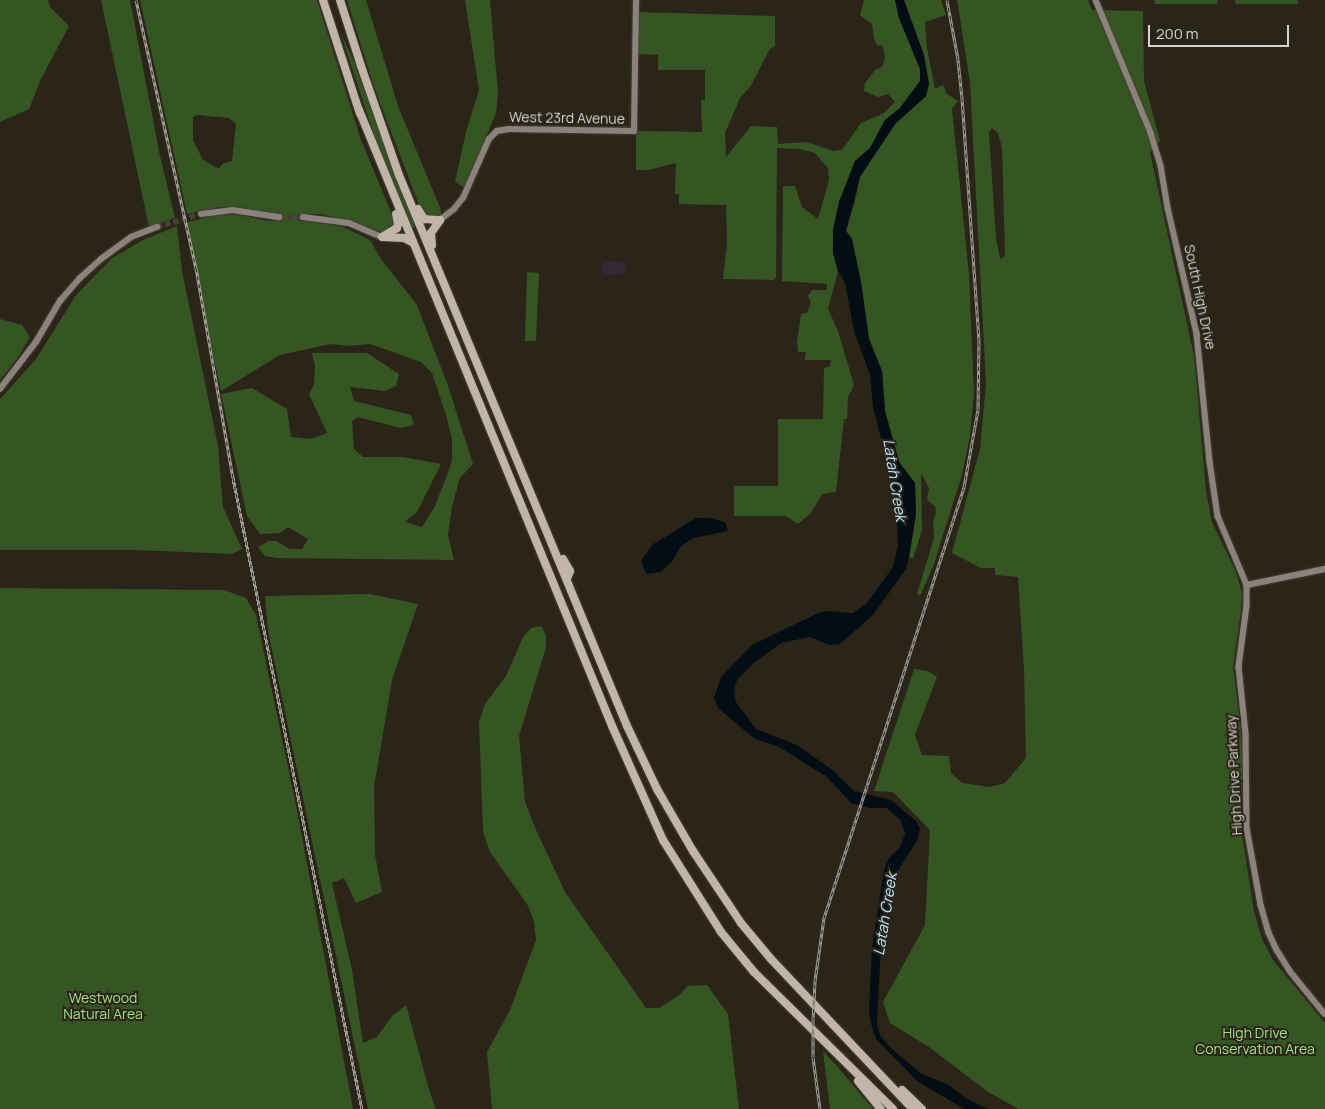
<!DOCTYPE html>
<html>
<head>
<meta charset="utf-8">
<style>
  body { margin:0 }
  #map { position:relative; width:1325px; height:1109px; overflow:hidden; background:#2b2519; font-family:Manrope,sans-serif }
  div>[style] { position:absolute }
  .commercial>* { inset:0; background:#342836 }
  .green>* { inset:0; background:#355523 }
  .water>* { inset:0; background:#030e14 }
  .secondary-tunnel>* { height:5.5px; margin-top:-2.75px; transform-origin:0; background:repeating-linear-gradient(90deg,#453f34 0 5.5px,transparent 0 8.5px) }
  .roads { filter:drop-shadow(0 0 1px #474136) drop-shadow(0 0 1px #474136) }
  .secondary>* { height:5.5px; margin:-2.75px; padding:0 2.75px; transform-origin:2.75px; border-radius:2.75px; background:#8b837b }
  .highway>* { height:8px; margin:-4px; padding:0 4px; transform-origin:4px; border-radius:4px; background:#c1b5a8 }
  .rail>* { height:3px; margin-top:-1.5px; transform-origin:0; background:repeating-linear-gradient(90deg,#2b2519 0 4px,#a09b93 0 8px); box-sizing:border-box; border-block:1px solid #a09b93 }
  span { translate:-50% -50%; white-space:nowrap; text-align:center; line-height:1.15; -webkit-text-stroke:4px #2b2519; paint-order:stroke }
  .street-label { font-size:14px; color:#d9d5ce }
  .park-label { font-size:14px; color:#a0e07e }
  .water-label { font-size:15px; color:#b9e8ff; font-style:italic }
  .scale { position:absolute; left:1148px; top:25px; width:141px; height:22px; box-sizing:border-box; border:2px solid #d9d5ce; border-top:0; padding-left:6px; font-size:15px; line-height:18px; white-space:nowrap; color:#d9d5ce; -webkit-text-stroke:4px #2b2519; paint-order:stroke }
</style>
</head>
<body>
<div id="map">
  <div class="commercial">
    <div style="clip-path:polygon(602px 261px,626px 262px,625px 274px,602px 275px)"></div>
  </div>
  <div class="green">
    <div style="clip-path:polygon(0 0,48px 0,50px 7px,69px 26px,41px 79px,29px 109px,0 122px)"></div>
    <div style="clip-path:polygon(101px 0,130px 0,160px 156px,175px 218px,149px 227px)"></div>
    <div style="clip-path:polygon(evenodd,140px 0,317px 0,361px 140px,394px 219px,394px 226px,389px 232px,381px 232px,323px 214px,300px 214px,297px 220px,341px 226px,370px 240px,381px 259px,417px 305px,448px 386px,473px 464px,460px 478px,452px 506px,448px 535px,454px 560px,277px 558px,265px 556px,258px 547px,269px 541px,276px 541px,290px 549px,302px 549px,308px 539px,288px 527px,280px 533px,260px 534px,247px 516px,221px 394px,252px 388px,287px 409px,291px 437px,311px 439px,327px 433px,309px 394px,314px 385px,315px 366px,312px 353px,367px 353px,399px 374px,396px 386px,385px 391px,350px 387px,354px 401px,411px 415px,414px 425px,401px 428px,358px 417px,352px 421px,354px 449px,363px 457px,403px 457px,441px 464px,417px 512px,405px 522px,422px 527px,434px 508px,445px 481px,452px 461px,452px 439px,446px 415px,432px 373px,421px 362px,370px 344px,347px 346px,330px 344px,280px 355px,221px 391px,185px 223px,212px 216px,235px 214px,269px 221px,280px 220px,278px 214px,237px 207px,219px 207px,187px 214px,140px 0,197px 115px,229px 118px,236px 124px,232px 161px,222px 164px,219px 169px,203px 160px,193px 140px,193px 117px,197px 115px)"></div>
    <div style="clip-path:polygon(347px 0,366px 0,398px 106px,441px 210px,441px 216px,428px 218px,422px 213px,374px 87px)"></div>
    <div style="clip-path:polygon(465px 0,490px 0,498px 93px,496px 113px,465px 188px,455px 182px,466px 132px,479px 90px)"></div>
    <div style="clip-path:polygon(864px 0,895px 0,899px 18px,920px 69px,920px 81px,900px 108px,885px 120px,870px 148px,855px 161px,839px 202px,833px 230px,833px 253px,838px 271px,828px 309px,838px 331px,854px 385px,848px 397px,847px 419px,844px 419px,836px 492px,822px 494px,811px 513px,798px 524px,786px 516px,734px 516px,734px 486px,778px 486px,778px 419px,823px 419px,824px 368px,830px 366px,831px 360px,805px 360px,806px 352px,798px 352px,797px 342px,801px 314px,807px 313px,811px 302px,808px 296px,812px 290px,827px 290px,827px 284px,782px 281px,783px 186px,795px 186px,802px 207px,818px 219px,829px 180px,828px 168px,815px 153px,800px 149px,777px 148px,776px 278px,774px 280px,723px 279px,727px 243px,726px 205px,679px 204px,679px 194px,675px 194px,676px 163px,649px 170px,636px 170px,636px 131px,702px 132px,701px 100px,705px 100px,705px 70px,658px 70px,658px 55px,638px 54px,639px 12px,775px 16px,775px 46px,770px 49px,750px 87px,740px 98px,725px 133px,726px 157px,751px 126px,777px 127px,778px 144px,807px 142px,833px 151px,842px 150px,861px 123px,884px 113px,895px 102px,888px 94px,878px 97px,864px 91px,865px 83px,875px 70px,882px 67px,885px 58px,883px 46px,877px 45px,874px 39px,872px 24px,860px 15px)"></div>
    <div style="clip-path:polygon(904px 0,941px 0,946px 15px,925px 22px,927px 48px,935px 89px,943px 85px,947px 94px,958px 101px,952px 109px,969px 274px,974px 392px,970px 436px,962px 475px,933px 567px,920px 596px,917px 594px,934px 538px,933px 522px,936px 513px,935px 506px,927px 500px,929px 488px,921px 473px,922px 530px,913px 559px,909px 557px,916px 514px,915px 483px,899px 462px,885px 411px,882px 371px,869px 339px,861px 282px,852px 239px,846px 231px,855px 201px,860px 177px,895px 124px,926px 96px)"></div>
    <div style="clip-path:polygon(evenodd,957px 0,1088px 0,1092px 10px,1143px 11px,1144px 81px,1160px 141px,1150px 152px,1194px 356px,1206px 490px,1212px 522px,1236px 572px,1242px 593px,1241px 611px,1233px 667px,1243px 745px,1241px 828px,1254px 911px,1262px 939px,1273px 960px,1325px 1023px,1325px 1109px,1019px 1109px,988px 1092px,929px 1047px,890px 1023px,883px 1002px,925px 925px,930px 830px,893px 792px,874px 791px,914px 669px,928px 671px,937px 677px,915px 735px,922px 755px,949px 756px,951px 773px,962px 783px,990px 787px,1005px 783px,1026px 758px,1024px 670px,1018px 577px,995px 575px,995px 568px,981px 568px,952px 553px,980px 449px,986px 383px,970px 82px,957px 0,992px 128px,998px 133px,1002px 148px,1005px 256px,1000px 259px,996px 238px,989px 133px,992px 128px)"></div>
    <div style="clip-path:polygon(1154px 0,1217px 0,1218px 2px,1216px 4px,1155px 4px)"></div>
    <div style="clip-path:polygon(1235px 0,1297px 0,1299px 2px,1296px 4px,1236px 4px)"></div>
    <div style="clip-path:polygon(340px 31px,353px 59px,415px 227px,411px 229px,375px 138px)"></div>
    <div style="clip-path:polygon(177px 226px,182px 271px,218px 446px,223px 507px,242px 549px,232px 554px,137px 550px,0 550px,0 399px,36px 359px,76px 295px,112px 258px,143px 240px)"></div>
    <div style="clip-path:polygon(527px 272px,539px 273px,536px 341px,525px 341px)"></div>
    <div style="clip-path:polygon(0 319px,22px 325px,30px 337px,17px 359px,0 380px)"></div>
    <div style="clip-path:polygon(0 588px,224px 590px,246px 598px,256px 615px,296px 805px,353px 1109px,0 1109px)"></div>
    <div style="clip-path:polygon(370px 594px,418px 604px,392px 680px,374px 787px,375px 855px,382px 892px,356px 903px,344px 878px,332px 883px,352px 970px,363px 1043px,377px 1037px,392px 1016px,406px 1005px,430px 1093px,436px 1109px,368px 1109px,268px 631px,265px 596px)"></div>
    <div style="clip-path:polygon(541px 626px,546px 635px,546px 647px,519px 736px,525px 802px,537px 832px,565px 892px,646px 1008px,659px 1008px,678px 996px,688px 986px,707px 985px,728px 1014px,739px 1109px,492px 1109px,487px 1052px,510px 1010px,536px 940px,534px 921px,527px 904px,490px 852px,483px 832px,479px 722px,485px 704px,506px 676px,523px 637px,531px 628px)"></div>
    <div style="clip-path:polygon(823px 1051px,836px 1065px,873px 1109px,830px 1109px)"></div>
  </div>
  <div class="water">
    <div style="clip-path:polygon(895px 0,904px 0,924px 55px,929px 84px,926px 96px,895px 124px,860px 177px,846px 231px,852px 239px,861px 282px,869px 339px,882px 371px,885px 411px,899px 462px,915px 483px,916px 514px,909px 557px,906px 569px,873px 615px,840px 644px,829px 645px,810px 637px,781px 643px,755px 662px,737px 680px,734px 690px,736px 702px,756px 729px,797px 745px,831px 769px,854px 791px,891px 800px,916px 821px,920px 829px,917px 841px,900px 867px,881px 947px,877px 1024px,880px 1035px,890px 1047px,920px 1073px,949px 1085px,967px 1099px,988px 1109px,964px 1109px,917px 1081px,876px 1039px,871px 1024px,869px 1009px,872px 948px,884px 870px,889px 858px,900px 847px,905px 834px,901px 821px,887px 808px,869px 808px,851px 803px,827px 777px,779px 747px,755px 739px,718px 708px,714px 698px,721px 677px,752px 645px,818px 613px,827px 611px,853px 613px,867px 603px,893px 567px,898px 545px,895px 493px,873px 407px,870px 375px,854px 331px,845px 283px,838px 271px,833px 253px,833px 230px,839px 202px,855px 161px,870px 148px,885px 120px,900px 108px,920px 81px,920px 69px,899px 18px)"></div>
    <div style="clip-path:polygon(696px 518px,709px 518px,725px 522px,728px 531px,694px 538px,681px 546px,673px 560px,661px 572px,646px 574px,641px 561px,652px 545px)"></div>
  </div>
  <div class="secondary-tunnel">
    <div style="left:279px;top:217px;width:24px"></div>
    <div style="left:157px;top:227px;width:46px;rotate:-16.5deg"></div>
  </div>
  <div class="roads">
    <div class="secondary">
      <div style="left:1096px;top:0;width:144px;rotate:67.5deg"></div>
      <div style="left:1151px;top:133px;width:34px;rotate:73deg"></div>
      <div style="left:1161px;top:166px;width:43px;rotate:80.5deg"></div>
      <div style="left:1168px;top:208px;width:129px;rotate:77deg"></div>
      <div style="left:1197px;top:334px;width:129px;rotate:84.2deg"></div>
      <div style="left:1210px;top:462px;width:55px;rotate:81.6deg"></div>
      <div style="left:1218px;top:516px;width:75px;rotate:67.2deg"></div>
      <div style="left:1247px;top:585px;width:21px;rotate:90deg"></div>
      <div style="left:1247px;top:606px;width:62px;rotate:97.5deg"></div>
      <div style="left:1239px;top:667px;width:67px;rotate:84deg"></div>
      <div style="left:1246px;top:734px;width:94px;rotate:89.4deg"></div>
      <div style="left:1247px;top:828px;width:78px;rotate:79.7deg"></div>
      <div style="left:1261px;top:905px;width:29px;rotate:74deg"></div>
      <div style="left:1269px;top:933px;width:19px;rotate:65deg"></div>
      <div style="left:1277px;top:950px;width:25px;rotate:58deg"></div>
      <div style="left:1290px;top:971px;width:55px;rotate:50.9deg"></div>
      <div style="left:201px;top:214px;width:32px;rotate:-7deg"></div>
      <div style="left:233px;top:210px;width:47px;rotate:8.7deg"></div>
      <div style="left:303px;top:217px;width:46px;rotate:7.4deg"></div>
      <div style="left:349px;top:223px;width:36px;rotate:23deg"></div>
      <div style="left:440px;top:220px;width:18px;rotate:-38deg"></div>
      <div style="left:454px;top:209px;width:14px;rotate:-51deg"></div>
      <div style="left:463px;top:198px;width:64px;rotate:-66.2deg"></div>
      <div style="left:489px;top:139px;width:11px;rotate:-45deg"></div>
      <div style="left:497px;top:131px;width:12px;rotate:-9deg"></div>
      <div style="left:509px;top:129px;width:125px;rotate:0.9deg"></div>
      <div style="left:634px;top:131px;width:131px;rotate:-89.1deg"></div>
      <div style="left:0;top:389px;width:59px;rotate:-52.5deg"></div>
      <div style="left:36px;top:342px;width:48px;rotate:-59.7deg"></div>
      <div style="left:60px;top:301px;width:30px;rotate:-49deg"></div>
      <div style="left:80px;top:278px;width:28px;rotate:-42deg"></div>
      <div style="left:101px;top:259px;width:37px;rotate:-36deg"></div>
      <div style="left:131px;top:237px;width:28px;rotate:-21deg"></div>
      <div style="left:1247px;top:585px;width:80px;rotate:-11.6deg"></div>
    </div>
    <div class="highway">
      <div style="left:323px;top:0;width:120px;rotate:72deg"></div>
      <div style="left:340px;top:0;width:69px;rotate:72.3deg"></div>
      <div style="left:361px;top:66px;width:115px;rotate:70.8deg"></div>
      <div style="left:399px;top:175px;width:596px;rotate:67.52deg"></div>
      <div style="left:627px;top:726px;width:70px;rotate:64.5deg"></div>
      <div style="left:657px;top:789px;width:72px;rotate:59.9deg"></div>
      <div style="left:693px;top:851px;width:87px;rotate:56.3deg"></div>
      <div style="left:741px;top:923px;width:47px;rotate:50.2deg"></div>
      <div style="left:771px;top:959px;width:207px;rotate:46.6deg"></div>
      <div style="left:359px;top:110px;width:666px;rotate:67.67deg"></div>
      <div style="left:612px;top:726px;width:125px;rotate:65.9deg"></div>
      <div style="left:663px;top:840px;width:109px;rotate:57.8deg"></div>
      <div style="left:721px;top:932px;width:52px;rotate:50.5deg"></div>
      <div style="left:754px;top:972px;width:195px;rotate:44.6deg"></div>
      <div style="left:418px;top:209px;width:12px;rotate:59deg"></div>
      <div style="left:424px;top:219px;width:16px;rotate:4deg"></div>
      <div style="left:382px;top:237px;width:17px;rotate:-31deg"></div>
      <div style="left:397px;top:228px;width:4px;rotate:-76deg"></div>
      <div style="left:398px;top:224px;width:10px;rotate:-101deg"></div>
      <div style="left:383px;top:237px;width:21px;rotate:3deg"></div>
      <div style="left:404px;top:238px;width:9px;rotate:27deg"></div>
      <div style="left:432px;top:245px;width:12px;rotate:-95deg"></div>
      <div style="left:431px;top:233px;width:16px;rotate:-55deg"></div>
      <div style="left:563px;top:559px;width:14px;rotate:60deg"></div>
      <div style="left:570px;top:571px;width:9px;rotate:111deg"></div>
      <div style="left:858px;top:1081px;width:36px;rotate:51deg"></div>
      <div style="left:902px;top:1090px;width:28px;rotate:44deg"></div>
    </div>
  </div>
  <div class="rail">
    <div style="left:136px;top:0;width:275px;rotate:77.4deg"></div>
    <div style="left:196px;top:268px;width:213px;rotate:80deg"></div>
    <div style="left:233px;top:478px;width:644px;rotate:78.45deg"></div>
    <div style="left:820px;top:1109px;width:52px;rotate:-97.7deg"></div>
    <div style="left:813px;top:1057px;width:37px;rotate:-90deg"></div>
    <div style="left:813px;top:1020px;width:39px;rotate:-87deg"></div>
    <div style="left:815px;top:981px;width:64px;rotate:-81.9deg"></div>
    <div style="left:824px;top:918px;width:453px;rotate:-72deg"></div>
    <div style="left:964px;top:487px;width:78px;rotate:-79.7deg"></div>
    <div style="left:978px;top:410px;width:69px;rotate:-89.2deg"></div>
    <div style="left:979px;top:341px;width:244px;rotate:-94deg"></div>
    <div style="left:962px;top:98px;width:39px;rotate:-96deg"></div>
    <div style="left:958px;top:59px;width:60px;rotate:-100.6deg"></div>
  </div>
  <div class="street-label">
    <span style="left:567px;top:118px;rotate:1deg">West 23rd Avenue</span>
    <span style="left:1200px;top:297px;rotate:78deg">South High Drive</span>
    <span style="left:1234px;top:775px;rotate:-93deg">High Drive Parkway</span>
  </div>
  <div class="park-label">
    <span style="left:103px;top:1006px">Westwood<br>Natural Area</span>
    <span style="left:1255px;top:1041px">High Drive<br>Conservation Area</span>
  </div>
  <div class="water-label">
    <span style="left:895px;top:480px;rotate:81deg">Latah Creek</span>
    <span style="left:885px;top:914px;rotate:-81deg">Latah Creek</span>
  </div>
  <div class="scale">200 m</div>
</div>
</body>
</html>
